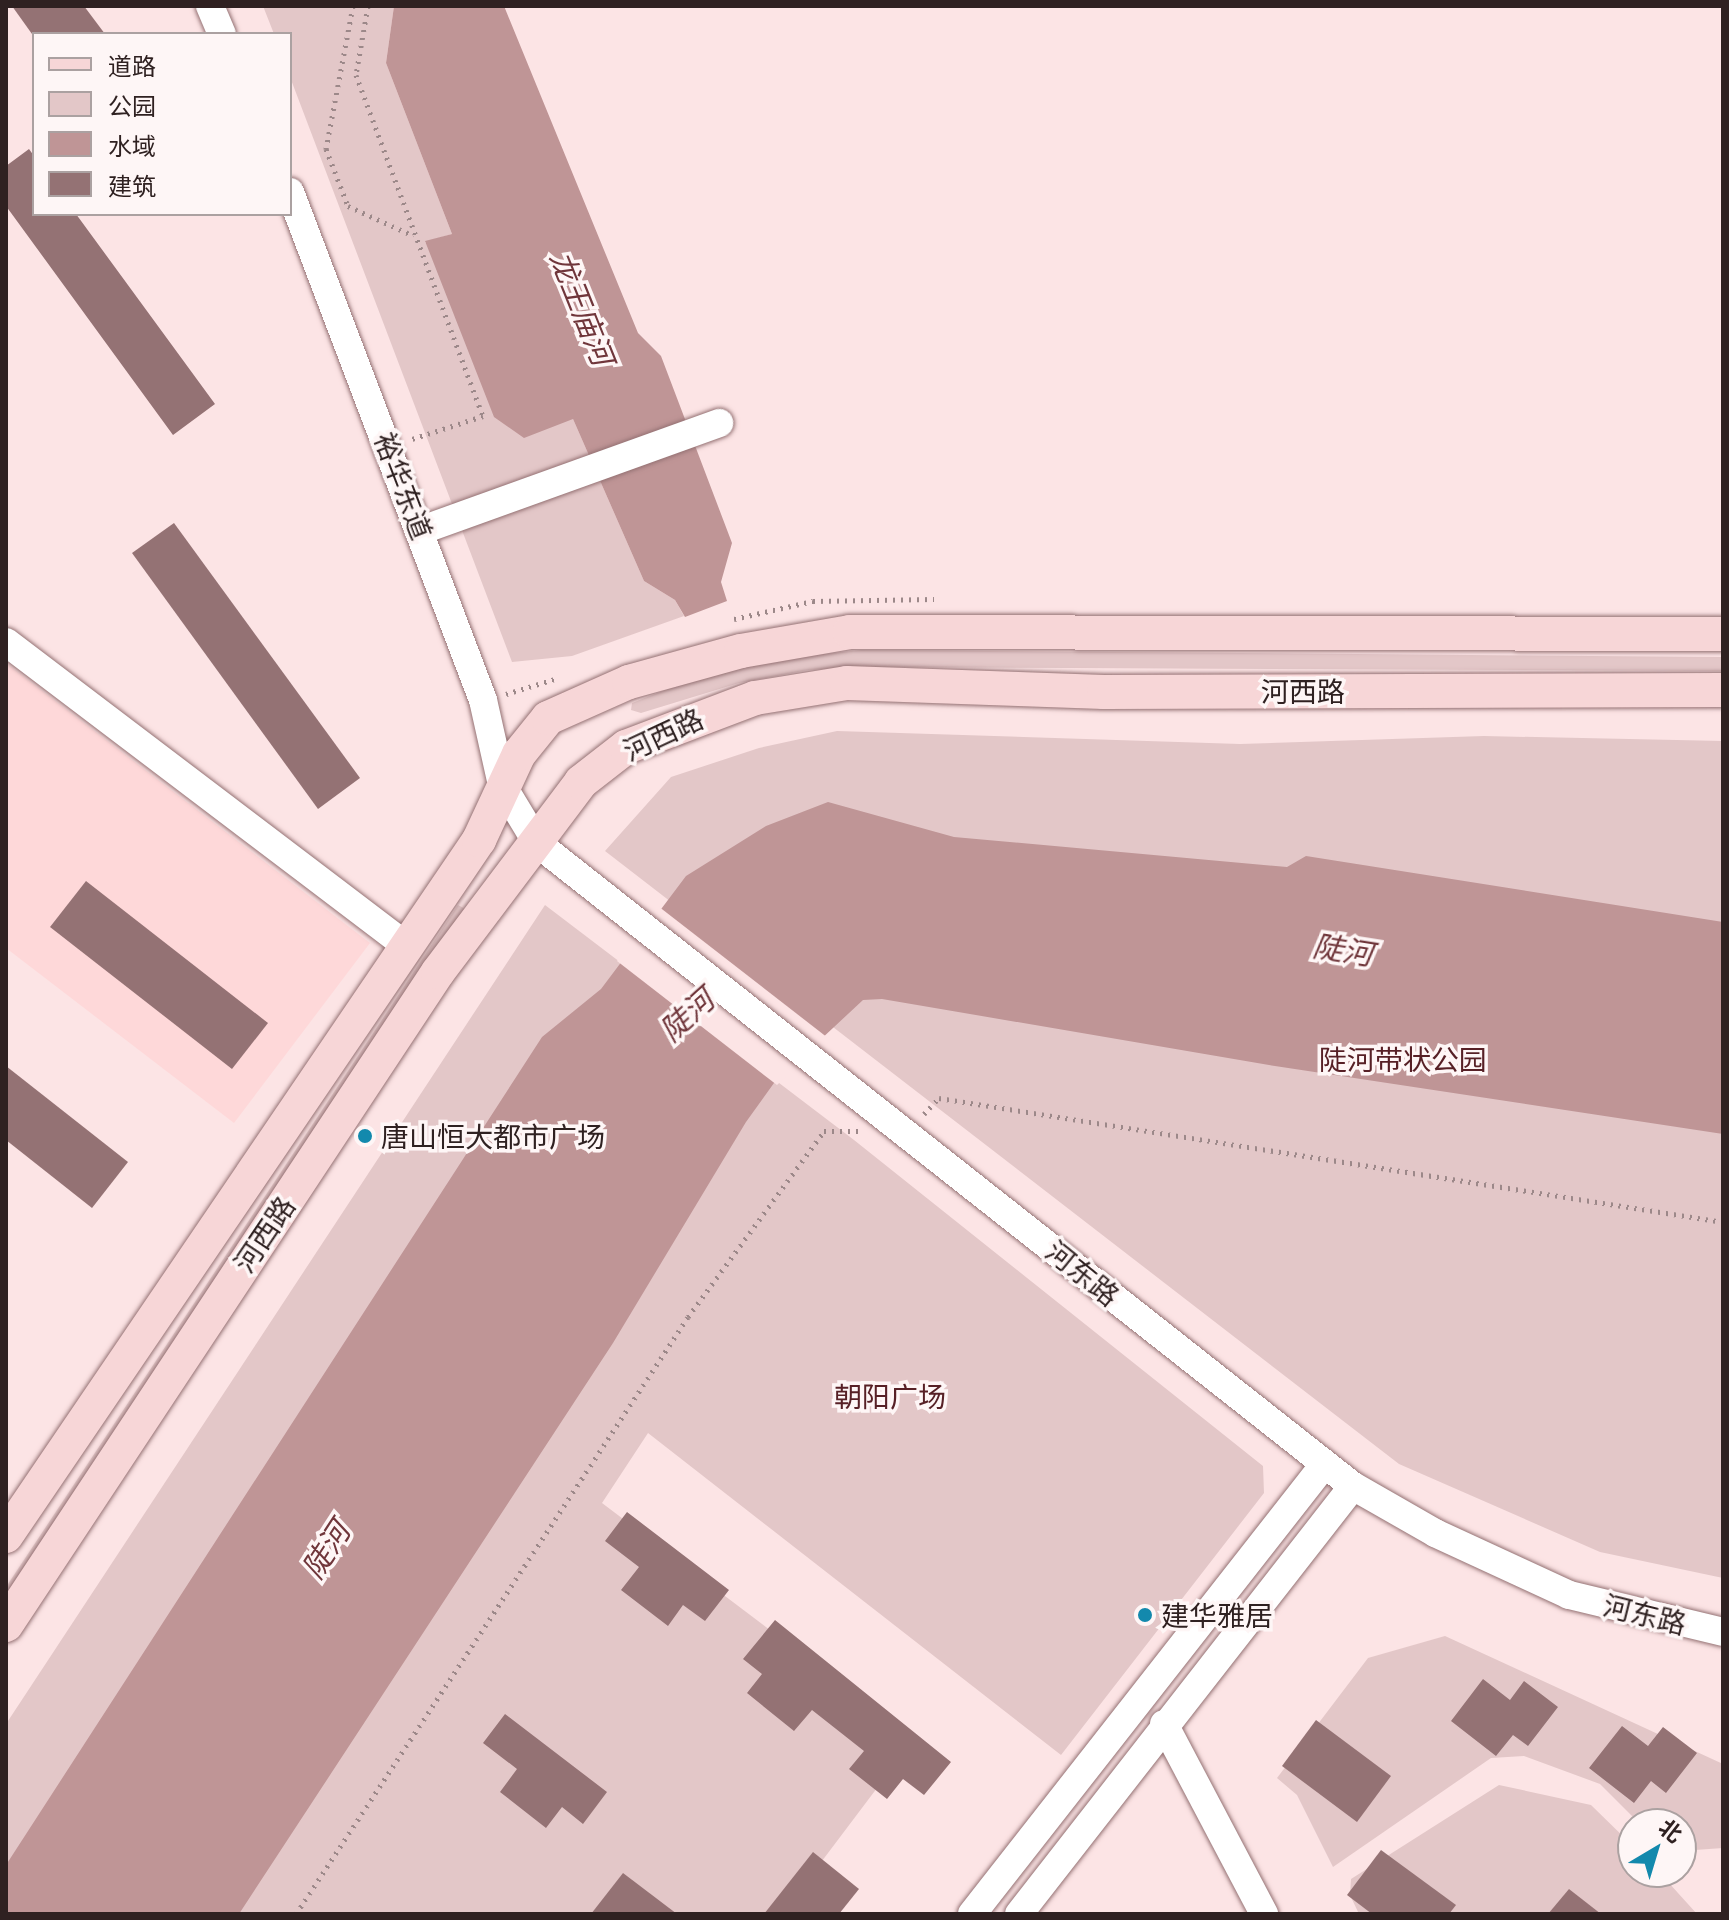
<!DOCTYPE html>
<html>
<head>
<meta charset="utf-8">
<style>
  body { margin:0 }
  #map { position:relative; width:1729px; height:1920px; overflow:hidden; background:#fce4e5; font-family:Manrope,"Noto Sans SC",sans-serif }
  div>[style] { position:absolute }
  .built>* { inset:0; background:#fed8d9 }
  .green>* { inset:0; background:#e3c7c8 }
  .water>* { inset:0; background:#bf9596 }
  .pier>* { inset:0; background:#fce4e5 }
  .building>* { inset:0; background:#947274 }
  .path>* { height:5px; margin-top:-2.5px; transform-origin:0; background:repeating-linear-gradient(90deg,#9c8889 0 2px,transparent 0 8px) }
  .roads { filter:drop-shadow(0 0 2px #947173) drop-shadow(0 0 2px #947173) }
  .minor>* { height:28px; margin:-14px; padding:0 14px; transform-origin:14px; border-radius:14px; background:#fff }
  .major>* { height:34px; margin:-17px; padding:0 17px; transform-origin:17px; border-radius:17px; background:#f7d6d7 }
  .dots>* { width:22px; height:22px; translate:-50% -50%; box-sizing:border-box; border:4px solid #fef6f6; border-radius:50% }
  span { translate:-50% -50%; white-space:nowrap; text-align:center; line-height:1.15; -webkit-text-stroke:7px #fef6f6; paint-order:stroke }
  .street-label { font-size:28px; color:#2f2121 }
  .park-label { font-size:28px; color:#572026 }
  .poi-label { font-size:28px; color:#2f2121 }
  .left { translate:0 -50%; text-align:left }
  .water-label { font-size:30px; color:#70363b; font-style:italic }
  .frame { position:absolute; inset:0; border:8px solid #2f2121; pointer-events:none }
  .legend { position:absolute; left:32px; top:32px; width:260px; height:184px; box-sizing:border-box; background:#fef6f6; border:2px solid #aba1a1; margin:0; padding:10px 14px; list-style:none; font-size:24px; color:#2f2121 }
  .legend li { display:flex; align-items:center; gap:16px; height:40px }
  .legend b { width:40px; border:2px solid #aba1a1 }
  .north { position:absolute; left:1617px; top:1808px; width:80px; height:80px; box-sizing:border-box; background:#fef6f6; border:2px solid #aba1a1; border-radius:50%; rotate:38deg; font-size:22px; font-weight:700; line-height:32px; text-align:center; color:#2f2121 }
  .north::after { content:''; display:block; margin:auto; width:28px; height:36px; background:#1389ad; clip-path:polygon(50% 0,100% 100%,50% 72%,0 100%) }
</style>
</head>
<body>
<div id="map">
  <div class="built">
    <div style="clip-path:polygon(6px 663px,370px 943px,234px 1123px,6px 948px)"></div>
  </div>
  <div class="green">
    <div style="clip-path:polygon(263px 6px,394px 6px,386px 63px,452px 234px,425px 242px,573px 419px,644px 581px,675px 600px,684px 616px,572px 656px,512px 662px,290px 77px,290px 34px,274px 34px)"></div>
    <div style="clip-path:polygon(861px 650px,1723px 657px,1723px 671px,861px 667px,808px 670px,739px 683px,641px 713px,631px 710px,632px 703px,696px 678px,786px 658px)"></div>
    <div style="clip-path:polygon(837px 731px,1240px 744px,1484px 736px,1723px 741px,1723px 1578px,1600px 1552px,1399px 1464px,605px 851px,671px 777px,759px 748px)"></div>
    <div style="clip-path:polygon(458px 905px,467px 910px,6px 1609px,6px 1587px)"></div>
    <div style="clip-path:polygon(545px 905px,854px 1140px,1263px 1466px,1264px 1493px,1061px 1755px,648px 1433px,602px 1503px,914px 1739px,782px 1914px,6px 1914px,6px 1724px)"></div>
    <div style="clip-path:polygon(1445px 1636px,1723px 1764px,1723px 1848px,1681px 1851px,1681px 1824px,1640px 1824px,1600px 1784px,1524px 1756px,1491px 1758px,1333px 1867px,1297px 1795px,1277px 1778px,1368px 1658px)"></div>
    <div style="clip-path:polygon(1499px 1785px,1591px 1805px,1633px 1846px,1633px 1872px,1659px 1872px,1697px 1914px,1359px 1914px,1350px 1895px,1351px 1879px)"></div>
  </div>
  <div class="water">
    <div style="clip-path:polygon(394px 6px,504px 6px,638px 333px,661px 356px,732px 543px,721px 582px,727px 601px,685px 617px,675px 600px,644px 581px,573px 419px,524px 438px,494px 417px,425px 241px,452px 234px,386px 63px)"></div>
    <div style="clip-path:polygon(828px 802px,954px 837px,1287px 867px,1306px 856px,1723px 922px,1723px 1134px,1269px 1065px,882px 999px,863px 1000px,774px 1083px,746px 1122px,613px 1343px,239px 1914px,6px 1914px,6px 1865px,542px 1037px,601px 989px,686px 876px,766px 826px)"></div>
  </div>
  <div class="pier">
    <div style="clip-path:polygon(658px 906px,828px 1038px,777px 1085px,617px 961px)"></div>
  </div>
  <div class="building">
    <div style="clip-path:polygon(12px 6px,84px 6px,105px 34px,32px 34px)"></div>
    <div style="clip-path:polygon(29px 149px,34px 156px,34px 214px,76px 214px,215px 404px,173px 435px,6px 206px,6px 166px)"></div>
    <div style="clip-path:polygon(174px 523px,360px 778px,318px 809px,132px 553px)"></div>
    <div style="clip-path:polygon(86px 881px,268px 1023px,232px 1069px,50px 927px)"></div>
    <div style="clip-path:polygon(6px 1066px,128px 1162px,92px 1208px,6px 1140px)"></div>
    <div style="clip-path:polygon(627px 1512px,729px 1590px,705px 1621px,683px 1605px,668px 1626px,621px 1590px,639px 1567px,605px 1541px)"></div>
    <div style="clip-path:polygon(775px 1620px,951px 1762px,924px 1795px,903px 1779px,887px 1799px,849px 1769px,864px 1751px,812px 1710px,794px 1731px,747px 1693px,762px 1674px,743px 1659px)"></div>
    <div style="clip-path:polygon(1483px 1679px,1510px 1700px,1524px 1681px,1558px 1707px,1528px 1746px,1513px 1735px,1496px 1756px,1451px 1721px)"></div>
    <div style="clip-path:polygon(505px 1714px,607px 1792px,583px 1824px,562px 1807px,546px 1828px,500px 1792px,517px 1769px,483px 1743px)"></div>
    <div style="clip-path:polygon(1316px 1720px,1391px 1776px,1357px 1822px,1282px 1766px)"></div>
    <div style="clip-path:polygon(1622px 1726px,1648px 1746px,1663px 1727px,1697px 1753px,1666px 1793px,1651px 1781px,1634px 1803px,1589px 1768px)"></div>
    <div style="clip-path:polygon(1381px 1850px,1456px 1905px,1449px 1914px,1372px 1914px,1347px 1895px)"></div>
    <div style="clip-path:polygon(813px 1852px,859px 1889px,839px 1914px,764px 1914px)"></div>
    <div style="clip-path:polygon(623px 1873px,677px 1914px,591px 1914px)"></div>
    <div style="clip-path:polygon(1569px 1889px,1601px 1914px,1548px 1914px)"></div>
  </div>
  <div class="path">
    <div style="left:353px;top:6px;width:146px;rotate:100.7deg"></div>
    <div style="left:326px;top:149px;width:61px;rotate:68.9deg"></div>
    <div style="left:348px;top:206px;width:72px;rotate:24.4deg"></div>
    <div style="left:368px;top:6px;width:70px;rotate:99.9deg"></div>
    <div style="left:356px;top:75px;width:364px;rotate:69.6deg"></div>
    <div style="left:483px;top:416px;width:75px;rotate:162.1deg"></div>
    <div style="left:734px;top:619px;width:81px;rotate:-12.8deg"></div>
    <div style="left:813px;top:601px;width:121px;rotate:-0.9deg"></div>
    <div style="left:506px;top:694px;width:54px;rotate:-17.1deg"></div>
    <div style="left:924px;top:1114px;width:22px;rotate:-47deg"></div>
    <div style="left:939px;top:1098px;width:794px;rotate:8.99deg"></div>
    <div style="left:296px;top:1914px;width:714px;rotate:-56.71deg"></div>
    <div style="left:688px;top:1317px;width:230px;rotate:-53.8deg"></div>
    <div style="left:824px;top:1131px;width:34px"></div>
  </div>
  <div class="roads">
    <div class="minor">
      <div style="left:210px;top:6px;width:30px;rotate:67deg"></div>
      <div style="left:290px;top:192px;width:543px;rotate:69.2deg"></div>
      <div style="left:483px;top:700px;width:87px;rotate:77.4deg"></div>
      <div style="left:502px;top:785px;width:68px;rotate:58.9deg"></div>
      <div style="left:537px;top:843px;width:1039px;rotate:38.24deg"></div>
      <div style="left:1353px;top:1486px;width:95px;rotate:29.8deg"></div>
      <div style="left:1435px;top:1533px;width:148px;rotate:24.8deg"></div>
      <div style="left:1569px;top:1595px;width:158px;rotate:13.5deg"></div>
      <div style="left:422px;top:530px;width:316px;rotate:-19.8deg"></div>
      <div style="left:6px;top:642px;width:500px;rotate:37.2deg"></div>
      <div style="left:1164px;top:1724px;width:215px;rotate:62.2deg"></div>
      <div style="left:972px;top:1914px;width:569px;rotate:-51.92deg"></div>
      <div style="left:1019px;top:1914px;width:543px;rotate:-52.03deg"></div>
    </div>
    <div class="major">
      <div style="left:6px;top:1536px;width:842px;rotate:-55.8deg"></div>
      <div style="left:479px;top:840px;width:95px;rotate:-65.1deg"></div>
      <div style="left:519px;top:754px;width:46px;rotate:-51.1deg"></div>
      <div style="left:548px;top:718px;width:89px;rotate:-24deg"></div>
      <div style="left:629px;top:682px;width:116px;rotate:-15.5deg"></div>
      <div style="left:741px;top:651px;width:111px;rotate:-9.9deg"></div>
      <div style="left:850px;top:632px;width:873px;rotate:0.13deg"></div>
      <div style="left:6px;top:1625px;width:783px;rotate:-56.51deg"></div>
      <div style="left:438px;top:972px;width:238px;rotate:-53deg"></div>
      <div style="left:581px;top:782px;width:57px;rotate:-37.9deg"></div>
      <div style="left:626px;top:747px;width:138px;rotate:-20.8deg"></div>
      <div style="left:755px;top:698px;width:93px;rotate:-9.3deg"></div>
      <div style="left:847px;top:683px;width:257px;rotate:2deg"></div>
      <div style="left:1104px;top:692px;width:619px;rotate:-0.19deg"></div>
    </div>
  </div>
  <div class="dots">
    <div style="left:365px;top:1136px;background:#1389ad"></div>
    <div style="left:1145px;top:1615px;background:#1389ad"></div>
  </div>
  <div class="street-label">
    <span style="left:404px;top:486px;rotate:69deg">裕华东道</span>
    <span style="left:1303px;top:691px">河西路</span>
    <span style="left:663px;top:734px;rotate:-25deg">河西路</span>
    <span style="left:264px;top:1234px;rotate:-56deg">河西路</span>
    <span style="left:1083px;top:1273px;rotate:39deg">河东路</span>
    <span style="left:1645px;top:1614px;rotate:14deg">河东路</span>
  </div>
  <div class="park-label">
    <span style="left:1403px;top:1059px">陡河带状公园</span>
    <span style="left:890px;top:1396px">朝阳广场</span>
  </div>
  <div class="poi-label">
    <span class="left" style="left:381px;top:1136px">唐山恒大都市广场</span>
    <span class="left" style="left:1161px;top:1615px">建华雅居</span>
  </div>
  <div class="water-label">
    <span style="left:582px;top:308px;rotate:68deg">龙王庙河</span>
    <span style="left:1343px;top:950px;rotate:9deg">陡河</span>
    <span style="left:687px;top:1015px;rotate:-42deg">陡河</span>
    <span style="left:326px;top:1550px;rotate:-57deg">陡河</span>
  </div>
  <div class="frame"></div>
  <ul class="legend">
  <li><b style="height:10px;background:#f7d6d7"></b>道路</li>
  <li><b style="height:22px;background:#e3c7c8"></b>公园</li>
  <li><b style="height:22px;background:#bf9596"></b>水域</li>
  <li><b style="height:22px;background:#947274"></b>建筑</li>
  </ul>
  <div class="north">北</div>
</div>
</body>
</html>
